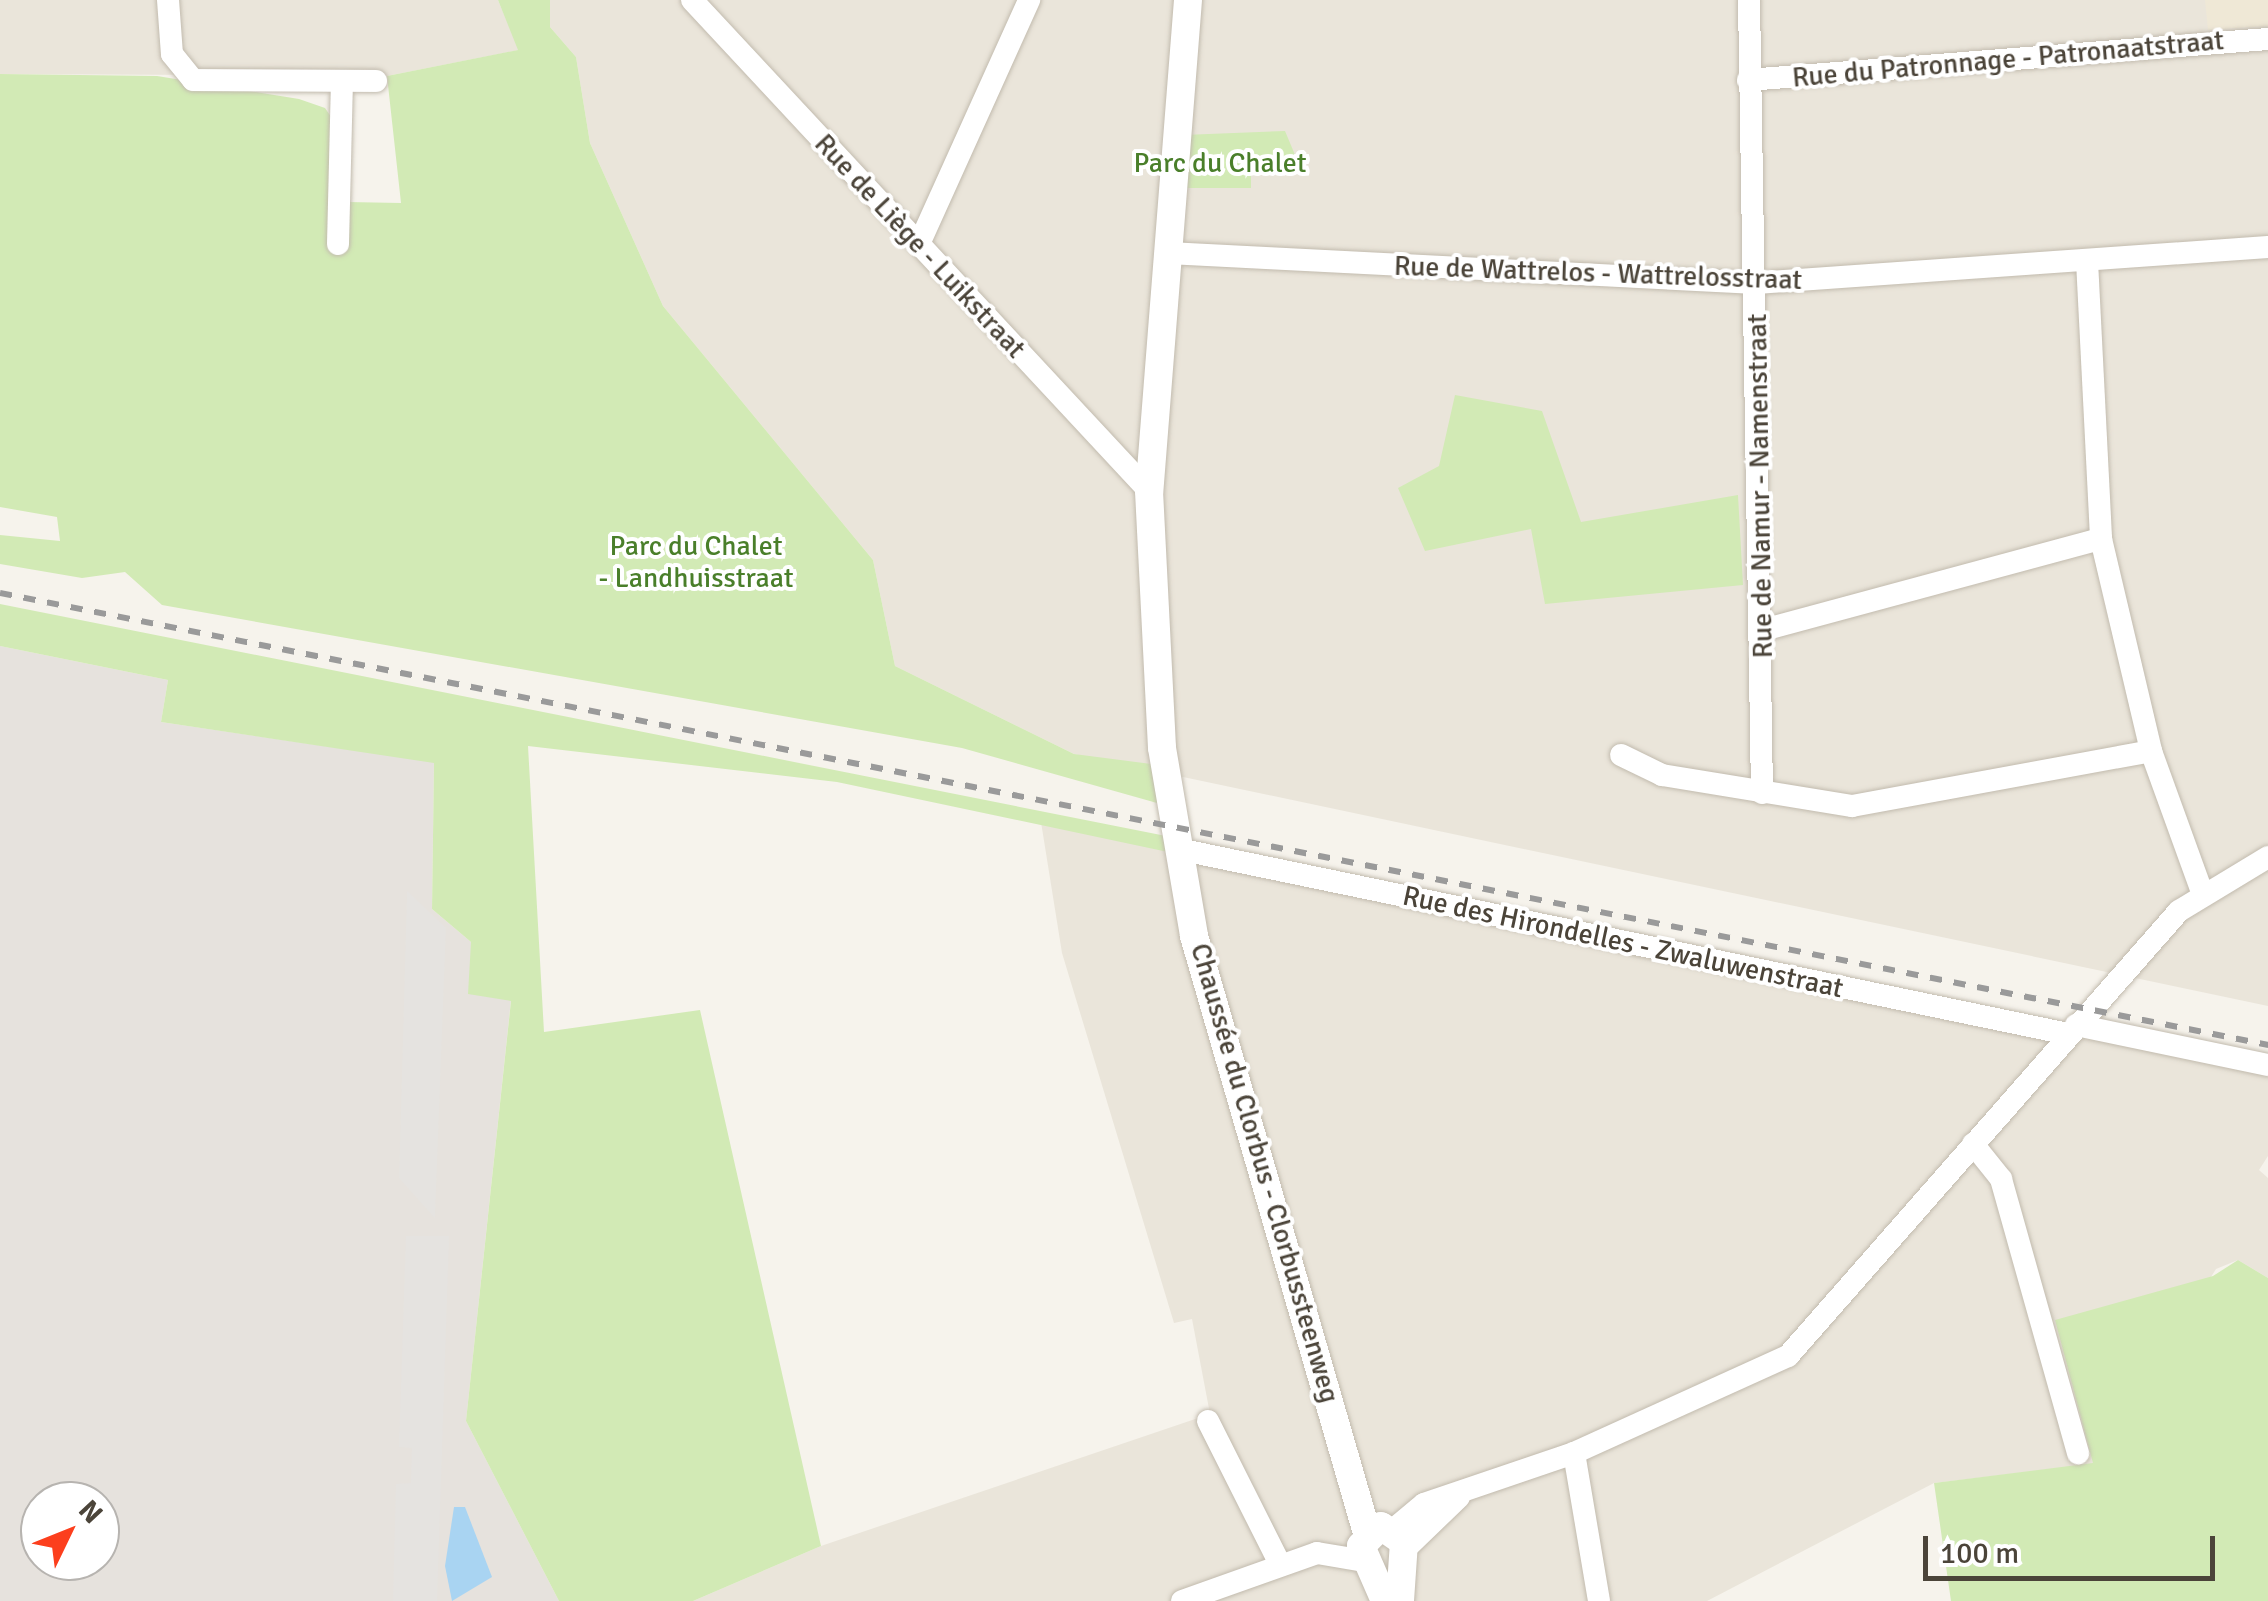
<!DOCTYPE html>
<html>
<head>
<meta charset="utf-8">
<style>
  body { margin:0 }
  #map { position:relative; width:2268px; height:1601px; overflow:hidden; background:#f6f3ec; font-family:Signika,sans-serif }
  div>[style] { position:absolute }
  .residential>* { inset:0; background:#eae5da }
  .industrial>* { inset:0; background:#e6e2dd }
  .education>* { inset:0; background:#efe8d6 }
  .green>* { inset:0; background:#d2eab5 }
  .parking>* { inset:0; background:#e5e3e0 }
  .water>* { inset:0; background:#a9d4f2 }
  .roads { filter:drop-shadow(0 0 2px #c2bbae) drop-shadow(0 0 2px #c2bbae) }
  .minor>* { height:22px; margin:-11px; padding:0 11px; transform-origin:11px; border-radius:11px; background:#fff }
  .tertiary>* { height:28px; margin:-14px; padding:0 14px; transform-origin:14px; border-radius:14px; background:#fff }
  .rail>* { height:6px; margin-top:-3px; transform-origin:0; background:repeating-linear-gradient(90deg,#9a9a9a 0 12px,transparent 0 24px) }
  span { translate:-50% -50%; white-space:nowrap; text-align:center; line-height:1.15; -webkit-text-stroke:8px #fff; paint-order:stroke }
  .street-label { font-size:28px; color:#4b4439 }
  .park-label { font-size:28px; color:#4a7f2a }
  .north { position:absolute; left:20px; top:1481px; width:100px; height:100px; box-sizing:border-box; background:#fff; border:2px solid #b7b4b0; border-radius:50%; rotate:47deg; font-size:28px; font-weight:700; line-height:40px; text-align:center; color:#4b4439 }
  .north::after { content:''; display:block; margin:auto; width:35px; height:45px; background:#fc3f1d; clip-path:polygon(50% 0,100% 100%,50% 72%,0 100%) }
  .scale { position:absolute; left:1923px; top:1536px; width:292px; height:45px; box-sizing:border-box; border:5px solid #4b4439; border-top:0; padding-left:12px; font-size:30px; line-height:35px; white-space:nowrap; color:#4b4439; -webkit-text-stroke:8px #fff; paint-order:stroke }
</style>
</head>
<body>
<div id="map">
  <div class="residential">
    <div style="clip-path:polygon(0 0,498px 0,519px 50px,387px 76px,0 74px)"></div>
    <div style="clip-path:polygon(550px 0,2268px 0,2268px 1006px,1074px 754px,895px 666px,873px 560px,663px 306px,590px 143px,576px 57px,550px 27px)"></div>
    <div style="clip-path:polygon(1041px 822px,2268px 1072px,2268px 1156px,2259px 1170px,2268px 1178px,2268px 1278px,2238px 1260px,2216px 1269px,2094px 1464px,1934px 1483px,1707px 1601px,693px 1601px,821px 1546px,1210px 1414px,1192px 1319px,1174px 1323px,1062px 953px)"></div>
  </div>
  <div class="industrial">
    <div style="clip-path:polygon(evenodd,0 646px,168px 680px,161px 722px,434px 762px,432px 909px,471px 942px,511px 1000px,466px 1421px,559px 1601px,0 1601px,0 646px,40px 1501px,100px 1501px,100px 1561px,40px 1561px,40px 1501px)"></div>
  </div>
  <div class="education">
    <div style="clip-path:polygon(2205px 0,2268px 0,2268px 26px,2208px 30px)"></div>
  </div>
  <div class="green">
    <div style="clip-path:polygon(498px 0,550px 0,550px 27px,576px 57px,590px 143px,663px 306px,873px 560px,895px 666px,1074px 754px,1159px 765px,1157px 803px,962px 748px,162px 605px,125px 572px,82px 578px,0 564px,0 535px,60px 541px,57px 517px,0 507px,0 74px,157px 76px,299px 99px,325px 108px,336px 124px,347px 202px,401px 203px,387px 76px,518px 50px)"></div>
    <div style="clip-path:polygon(1285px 131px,1298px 162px,1251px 169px,1251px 188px,1181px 188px,1183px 135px)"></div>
    <div style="clip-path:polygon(1455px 395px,1542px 411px,1581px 522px,1738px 495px,1743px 585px,1545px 604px,1531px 529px,1425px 551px,1398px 488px,1439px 466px)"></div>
    <div style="clip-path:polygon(0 604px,1166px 836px,1168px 852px,837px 782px,528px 746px,544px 1032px,700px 1010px,821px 1546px,693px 1601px,559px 1601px,466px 1421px,511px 1001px,468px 994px,471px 942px,432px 909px,434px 763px,161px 722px,168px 680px,0 646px)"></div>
    <div style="clip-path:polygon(2238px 1260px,2268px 1278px,2268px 1601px,1951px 1601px,1934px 1483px,2093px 1463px,2055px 1320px,2213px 1276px)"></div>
  </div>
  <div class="parking">
    <div style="clip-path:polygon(407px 891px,446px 928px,435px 1218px,399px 1178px)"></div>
    <div style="clip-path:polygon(406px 1236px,449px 1236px,437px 1601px,393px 1601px,396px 1484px,411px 1483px,412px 1448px,399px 1447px)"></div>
  </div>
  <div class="water">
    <div style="clip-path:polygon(454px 1507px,465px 1507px,492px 1577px,452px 1601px,445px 1566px)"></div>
  </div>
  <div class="roads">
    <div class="minor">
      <div style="left:168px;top:0;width:54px;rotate:85.8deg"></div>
      <div style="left:172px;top:54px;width:33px;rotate:51deg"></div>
      <div style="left:193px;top:80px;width:183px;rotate:0.3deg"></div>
      <div style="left:692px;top:0;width:671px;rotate:47.05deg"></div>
      <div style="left:1749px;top:0;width:793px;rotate:89.06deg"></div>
      <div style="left:1748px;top:80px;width:522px;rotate:-4.51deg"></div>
      <div style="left:338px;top:244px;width:160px;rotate:-88.6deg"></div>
      <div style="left:919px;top:244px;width:268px;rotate:-65.7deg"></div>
      <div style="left:1168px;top:253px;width:589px;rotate:2.92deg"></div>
      <div style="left:1756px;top:283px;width:513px;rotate:-4.02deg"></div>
      <div style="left:2087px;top:261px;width:278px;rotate:87.1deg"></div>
      <div style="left:2101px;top:539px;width:218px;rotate:76.7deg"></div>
      <div style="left:2151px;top:751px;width:150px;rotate:70.1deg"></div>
      <div style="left:1763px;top:630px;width:350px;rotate:-15.1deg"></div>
      <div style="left:1621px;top:755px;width:46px;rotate:26deg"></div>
      <div style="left:1662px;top:775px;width:193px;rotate:9.3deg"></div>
      <div style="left:1852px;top:806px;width:304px;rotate:-10.4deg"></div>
      <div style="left:1178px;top:849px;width:909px;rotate:11.74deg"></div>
      <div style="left:2076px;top:1025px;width:196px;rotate:11.8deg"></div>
      <div style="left:1973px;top:1144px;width:45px;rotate:51.3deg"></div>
      <div style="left:2001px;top:1179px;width:285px;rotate:74.3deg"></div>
      <div style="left:1208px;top:1421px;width:158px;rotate:63.3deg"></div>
      <div style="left:1574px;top:1453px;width:150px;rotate:80.4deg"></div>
      <div style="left:1394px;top:1529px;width:39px;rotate:-40deg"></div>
      <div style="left:1424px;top:1504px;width:158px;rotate:-18.8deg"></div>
      <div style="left:1574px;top:1453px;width:235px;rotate:-24.4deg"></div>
      <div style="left:1788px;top:1356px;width:592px;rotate:-48.7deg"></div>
      <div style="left:2179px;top:911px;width:104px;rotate:-31.2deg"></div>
      <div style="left:1404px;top:1550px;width:76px;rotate:-43.9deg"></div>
      <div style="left:1182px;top:1601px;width:143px;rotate:-19.6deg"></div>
      <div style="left:1317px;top:1553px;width:49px;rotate:9.5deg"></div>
    </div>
    <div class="tertiary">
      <div style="left:1188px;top:0;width:493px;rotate:94.5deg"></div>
      <div style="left:1149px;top:491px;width:257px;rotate:87.1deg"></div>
      <div style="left:1162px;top:748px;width:191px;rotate:80.3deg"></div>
      <div style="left:1194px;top:936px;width:622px;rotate:73.84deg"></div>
      <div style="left:1385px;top:1601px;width:60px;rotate:-113.6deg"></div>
      <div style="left:1361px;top:1546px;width:28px;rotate:-45deg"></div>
      <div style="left:1381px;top:1526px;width:28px;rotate:35deg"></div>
      <div style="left:1404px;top:1542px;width:59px;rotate:93.9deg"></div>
    </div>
  </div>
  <div class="rail">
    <div style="left:0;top:593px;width:2313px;rotate:11.27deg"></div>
  </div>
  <div class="street-label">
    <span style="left:2008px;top:59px;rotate:-5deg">Rue du Patronnage - Patronaatstraat</span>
    <span style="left:920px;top:246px;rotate:47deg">Rue de Liège - Luikstraat</span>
    <span style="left:1598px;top:273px;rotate:2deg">Rue de Wattrelos - Wattrelosstraat</span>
    <span style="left:1760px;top:486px;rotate:-91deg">Rue de Namur - Namenstraat</span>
    <span style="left:1623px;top:942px;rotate:12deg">Rue des Hirondelles - Zwaluwenstraat</span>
    <span style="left:1265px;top:1173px;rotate:74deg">Chaussée du Clorbus - Clorbussteenweg</span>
  </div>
  <div class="park-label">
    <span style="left:1220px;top:163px">Parc du Chalet</span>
    <span style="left:696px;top:562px">Parc du Chalet<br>- Landhuisstraat</span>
  </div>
  <div class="north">N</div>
  <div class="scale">100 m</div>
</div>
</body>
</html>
